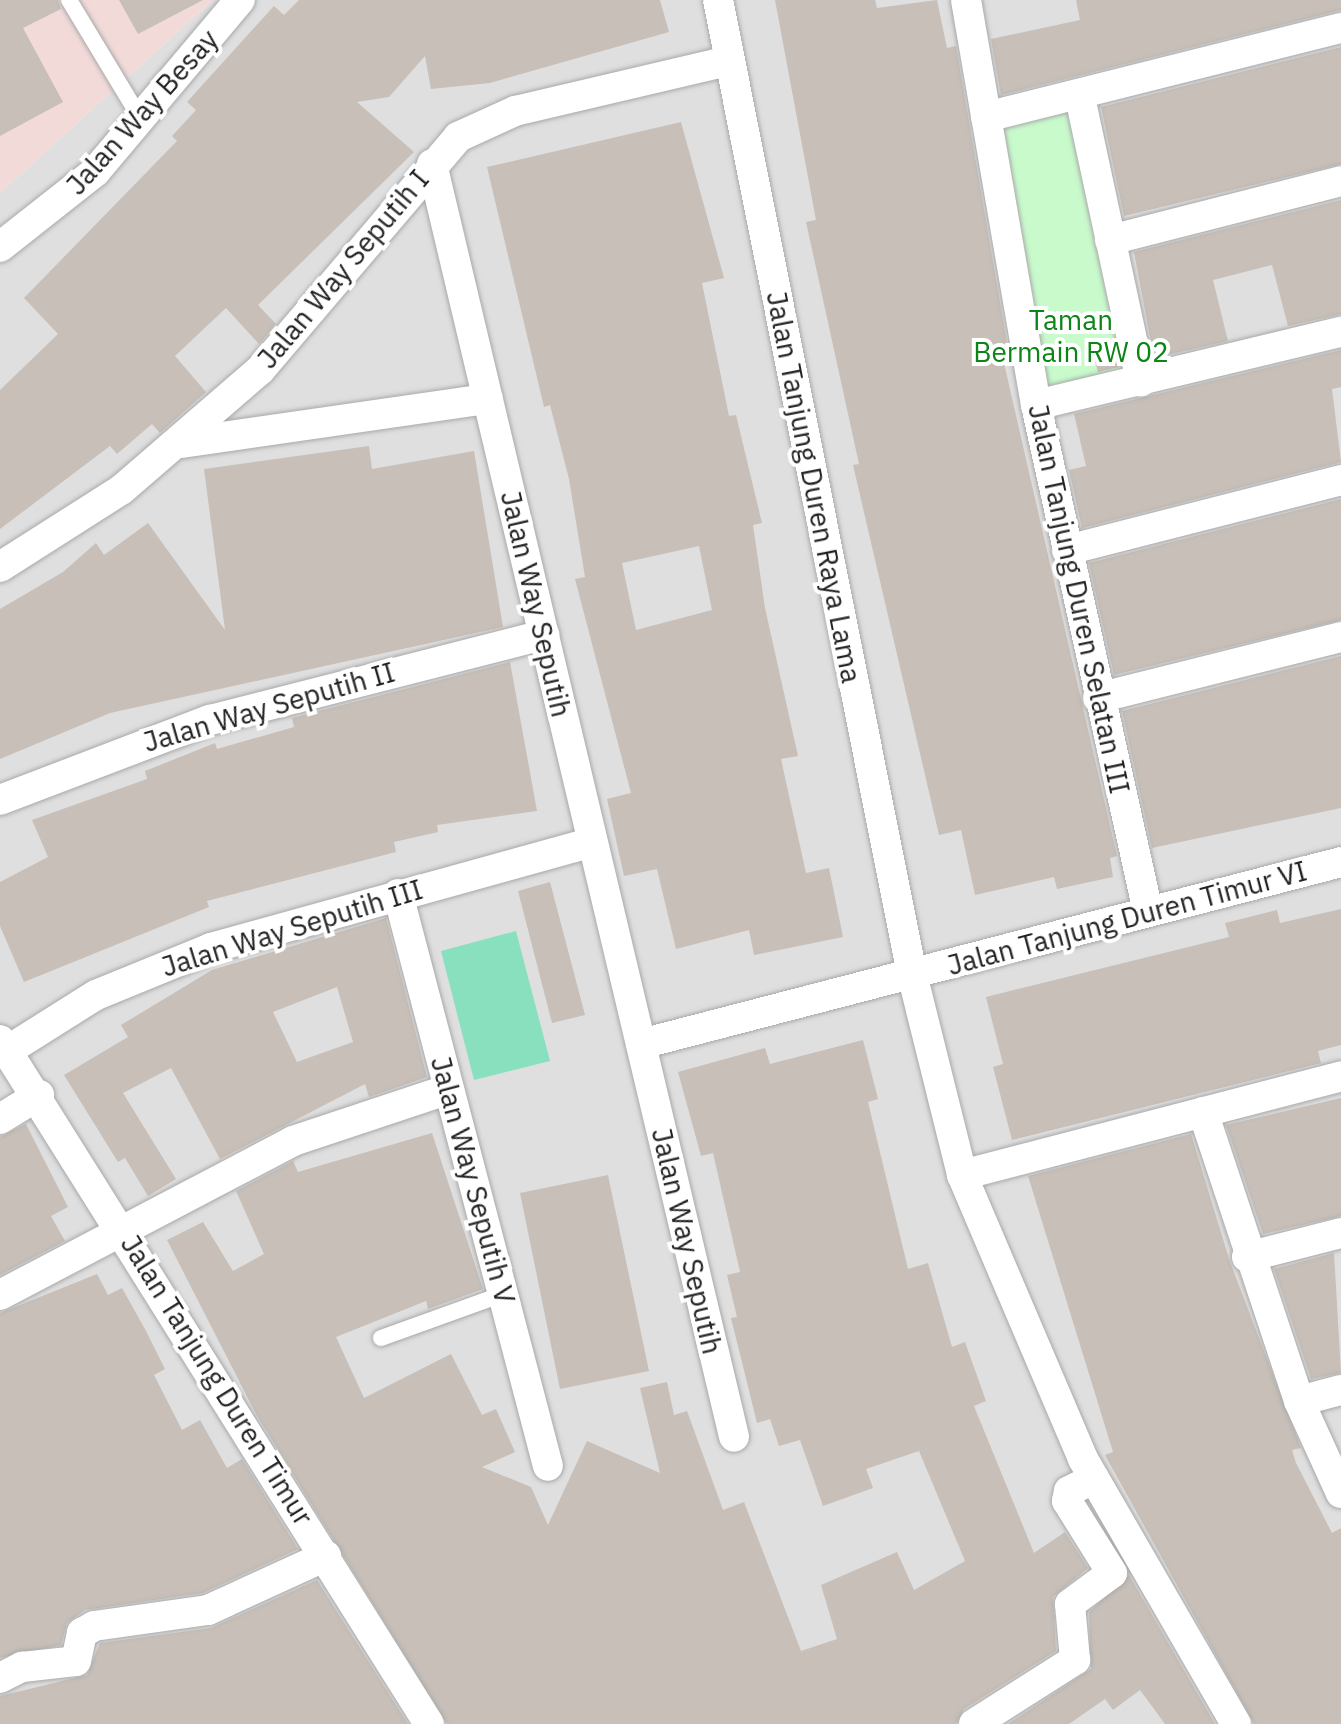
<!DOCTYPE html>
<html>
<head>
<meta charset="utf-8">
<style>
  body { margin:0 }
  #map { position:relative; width:1341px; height:1724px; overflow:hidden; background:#f2efe9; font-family:"IBM Plex Sans",sans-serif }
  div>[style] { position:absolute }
  .residential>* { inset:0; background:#e0dfdf }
  .commercial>* { inset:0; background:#f2dad9 }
  .park>* { inset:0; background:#c8facc }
  .pitch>* { inset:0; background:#88e0be }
  .building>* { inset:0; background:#c7bfb8 }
  .roads { filter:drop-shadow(0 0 2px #a9a9a9) drop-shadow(0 0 2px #a9a9a9) }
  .lane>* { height:16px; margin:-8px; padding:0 8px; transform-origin:8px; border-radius:8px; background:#fff }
  .street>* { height:30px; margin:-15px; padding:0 15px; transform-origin:15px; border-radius:15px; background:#fff }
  span { translate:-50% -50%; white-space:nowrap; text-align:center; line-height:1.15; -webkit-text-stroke:8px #fff; paint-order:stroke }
  .street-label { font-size:28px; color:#222 }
  .park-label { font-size:28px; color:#0c8416 }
</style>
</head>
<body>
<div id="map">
  <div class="residential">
    <div style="clip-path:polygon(213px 0,1341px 0,1341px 1724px,0 1724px,0 193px)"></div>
  </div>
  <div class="commercial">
    <div style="clip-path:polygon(0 0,213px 0,0 193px)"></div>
  </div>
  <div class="park">
    <div style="clip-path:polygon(1076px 101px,1136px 379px,1028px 406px,980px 125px)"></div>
  </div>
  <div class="pitch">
    <div style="clip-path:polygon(516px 931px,550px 1061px,474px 1080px,441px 951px)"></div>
  </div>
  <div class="building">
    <div style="clip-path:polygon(0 0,58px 0,61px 9px,23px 28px,63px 102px,0 136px)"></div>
    <div style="clip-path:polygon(119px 0,203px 0,138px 34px)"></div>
    <div style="clip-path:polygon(299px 0,660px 0,669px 32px,490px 83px,431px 89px,425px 56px,389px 97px,357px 102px,414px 152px,258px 305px,276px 324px,259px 344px,226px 308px,175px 356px,206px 392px,160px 433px,152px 424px,117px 454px,110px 446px,0 529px,0 390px,58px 334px,24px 298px,177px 141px,172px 136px,196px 110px,187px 102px,274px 6px,284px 15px)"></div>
    <div style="clip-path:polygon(775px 0,875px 0,877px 8px,937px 0,947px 48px,956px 46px,1008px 349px,1001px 350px,1117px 856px,1110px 858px,1113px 877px,1057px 889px,1054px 877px,975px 895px,961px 830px,939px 835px,853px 465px,859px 464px,806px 222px,816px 220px)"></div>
    <div style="clip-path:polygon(1076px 0,1341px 0,1341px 10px,1001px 95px,991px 39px,1080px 20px)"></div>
    <div style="clip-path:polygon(1341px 47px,1341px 164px,1124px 216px,1101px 107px)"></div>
    <div style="clip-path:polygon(evenodd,681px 122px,724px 278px,702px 283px,729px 416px,736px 415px,762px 523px,753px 525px,765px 608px,798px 756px,781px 759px,806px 873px,829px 868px,843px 937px,754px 955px,749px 930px,676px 949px,657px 869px,624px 876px,607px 799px,631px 793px,575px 579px,585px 577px,569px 479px,550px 405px,544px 407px,487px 167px,681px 122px,699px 546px,712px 610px,636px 630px,622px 563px,699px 546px)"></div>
    <div style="clip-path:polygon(1341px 200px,1341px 314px,1288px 326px,1272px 265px,1213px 280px,1228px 341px,1154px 358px,1134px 252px)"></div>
    <div style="clip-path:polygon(1341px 350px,1341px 387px,1332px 389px,1341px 462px,1082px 528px,1069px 470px,1086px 466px,1074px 414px)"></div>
    <div style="clip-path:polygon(1116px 351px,1119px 367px,1098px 372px,1094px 357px)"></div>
    <div style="clip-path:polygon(369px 446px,372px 469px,474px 451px,503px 627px,110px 713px,0 759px,0 609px,63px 572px,96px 543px,104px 555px,148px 523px,225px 630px,204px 469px)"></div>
    <div style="clip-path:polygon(1341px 499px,1341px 620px,1114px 675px,1089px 563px)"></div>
    <div style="clip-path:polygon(1341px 656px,1341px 808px,1152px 848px,1122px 711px)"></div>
    <div style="clip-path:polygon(510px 662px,537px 811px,437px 825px,438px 832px,394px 842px,396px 852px,207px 901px,209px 907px,24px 982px,0 926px,0 882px,48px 857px,32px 820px,147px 779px,145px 771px,215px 743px,217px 749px,294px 727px,292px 718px)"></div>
    <div style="clip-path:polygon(550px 882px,585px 1015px,552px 1023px,518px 891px)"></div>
    <div style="clip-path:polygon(1341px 909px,1341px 1045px,1318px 1051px,1321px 1063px,1012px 1140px,993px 1067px,1003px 1064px,986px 997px,1229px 937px,1225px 923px,1277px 910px,1280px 923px)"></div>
    <div style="clip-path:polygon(evenodd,386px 918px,427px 1077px,369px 1097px,365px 1084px,220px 1159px,171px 1068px,123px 1093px,176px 1179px,148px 1196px,125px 1158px,118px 1162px,64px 1075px,128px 1037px,121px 1025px,212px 970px,386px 918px,337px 987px,353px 1042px,297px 1062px,273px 1012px,337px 987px)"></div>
    <div style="clip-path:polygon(863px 1040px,878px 1099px,868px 1102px,908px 1269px,928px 1263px,952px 1347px,965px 1342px,986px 1401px,974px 1406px,1034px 1553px,1065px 1532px,1088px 1568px,1053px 1597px,1056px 1651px,964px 1709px,956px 1724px,447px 1724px,256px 1414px,167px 1240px,203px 1222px,233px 1271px,264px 1254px,236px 1191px,293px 1161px,298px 1172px,432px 1133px,483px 1289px,428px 1309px,426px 1301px,336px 1337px,364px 1398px,451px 1354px,482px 1415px,496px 1409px,515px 1452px,482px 1467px,531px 1487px,548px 1525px,587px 1441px,660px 1473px,640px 1388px,667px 1382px,674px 1415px,687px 1411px,723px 1510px,744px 1502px,801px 1651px,837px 1639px,821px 1585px,897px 1552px,914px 1590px,965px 1561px,919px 1451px,866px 1469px,873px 1488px,823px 1506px,800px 1440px,779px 1446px,770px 1419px,757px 1423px,731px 1318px,737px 1317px,727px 1275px,740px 1272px,713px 1153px,701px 1156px,678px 1072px,765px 1048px,770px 1064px)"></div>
    <div style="clip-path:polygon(1341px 1098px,1341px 1216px,1263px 1234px,1226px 1125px)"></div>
    <div style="clip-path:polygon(26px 1124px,68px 1207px,51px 1216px,65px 1241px,0 1275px,0 1137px)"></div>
    <div style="clip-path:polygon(1191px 1134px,1230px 1262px,1301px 1448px,1292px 1450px,1296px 1463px,1332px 1533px,1341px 1528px,1341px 1724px,1254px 1724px,1105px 1455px,1113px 1452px,1028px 1176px)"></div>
    <div style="clip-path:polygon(608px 1175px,649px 1371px,560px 1389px,520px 1193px)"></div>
    <div style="clip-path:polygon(1334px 1253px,1341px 1373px,1311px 1379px,1274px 1269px)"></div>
    <div style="clip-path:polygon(97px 1274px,108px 1295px,122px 1288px,146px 1331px,165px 1369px,154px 1375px,182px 1430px,200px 1420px,227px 1468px,242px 1459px,298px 1549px,203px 1593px,85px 1610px,67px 1623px,61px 1645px,0 1658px,0 1313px)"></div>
    <div style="clip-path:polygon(1129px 1575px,1215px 1724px,1165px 1724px,1140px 1690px,1113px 1710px,1105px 1699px,1069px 1724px,1008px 1724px,1091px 1669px,1089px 1612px)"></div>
    <div style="clip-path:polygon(317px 1580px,408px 1724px,0 1724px,0 1696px,87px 1675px,100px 1643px,211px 1628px)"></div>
  </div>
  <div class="roads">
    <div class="lane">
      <div style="left:69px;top:0;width:141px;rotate:58.9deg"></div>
      <div style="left:381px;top:1338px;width:130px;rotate:-19.8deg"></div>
    </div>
    <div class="street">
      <div style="left:718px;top:0;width:993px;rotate:78.74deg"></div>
      <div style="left:912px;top:974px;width:207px;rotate:76deg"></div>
      <div style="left:962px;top:1175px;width:309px;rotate:66.9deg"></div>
      <div style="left:1083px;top:1459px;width:306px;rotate:60deg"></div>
      <div style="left:966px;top:0;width:411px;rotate:80.2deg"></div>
      <div style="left:1036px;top:405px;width:519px;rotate:77.54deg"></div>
      <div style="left:1080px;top:97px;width:291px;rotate:77.9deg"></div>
      <div style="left:986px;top:117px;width:366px;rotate:-14.1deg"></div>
      <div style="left:432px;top:164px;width:1308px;rotate:76.65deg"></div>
      <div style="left:1110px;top:240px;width:238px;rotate:-14.3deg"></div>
      <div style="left:0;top:247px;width:121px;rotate:-38.3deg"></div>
      <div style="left:95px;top:172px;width:225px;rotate:-49.9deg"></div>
      <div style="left:1036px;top:405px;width:314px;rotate:-13.5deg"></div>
      <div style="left:181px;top:443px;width:310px;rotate:-8.2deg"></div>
      <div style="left:1067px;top:550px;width:283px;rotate:-14.3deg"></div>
      <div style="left:0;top:567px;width:143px;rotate:-32.5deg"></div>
      <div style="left:121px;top:490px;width:184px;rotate:-40.8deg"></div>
      <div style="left:260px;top:370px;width:306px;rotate:-49.6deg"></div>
      <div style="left:458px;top:137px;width:63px;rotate:-24.5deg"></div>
      <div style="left:515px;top:111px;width:220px;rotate:-13.2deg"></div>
      <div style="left:1098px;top:698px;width:251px;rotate:-14.1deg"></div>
      <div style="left:0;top:800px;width:225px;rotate:-20.9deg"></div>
      <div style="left:210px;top:720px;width:345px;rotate:-14.3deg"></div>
      <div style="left:398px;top:894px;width:591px;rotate:75.31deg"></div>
      <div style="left:0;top:1040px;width:807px;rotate:57.9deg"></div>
      <div style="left:641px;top:1044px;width:723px;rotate:-14.57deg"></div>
      <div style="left:7px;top:1051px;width:105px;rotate:-32.2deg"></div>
      <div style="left:96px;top:995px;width:124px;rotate:-22.2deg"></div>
      <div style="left:211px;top:948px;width:396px;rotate:-15.5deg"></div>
      <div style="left:1203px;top:1112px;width:305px;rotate:71.6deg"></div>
      <div style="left:1299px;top:1401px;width:101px;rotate:65.5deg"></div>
      <div style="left:0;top:1119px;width:46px;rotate:-31.6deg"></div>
      <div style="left:962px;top:1175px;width:392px;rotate:-14.6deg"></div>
      <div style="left:1247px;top:1257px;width:97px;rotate:-14.3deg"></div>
      <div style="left:0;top:1295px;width:331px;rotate:-27.7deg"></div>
      <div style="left:293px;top:1141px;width:164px;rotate:-18.4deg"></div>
      <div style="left:1299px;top:1401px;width:43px;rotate:-14.7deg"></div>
      <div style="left:0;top:1678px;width:25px;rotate:-27deg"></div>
      <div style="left:22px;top:1667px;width:54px;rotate:-6.3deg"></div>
      <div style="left:76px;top:1661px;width:29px;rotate:-78deg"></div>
      <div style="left:82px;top:1633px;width:14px;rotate:-30deg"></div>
      <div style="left:94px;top:1626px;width:115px;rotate:-8deg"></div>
      <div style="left:208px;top:1610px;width:130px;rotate:-24.6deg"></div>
      <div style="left:974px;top:1724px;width:120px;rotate:-32.4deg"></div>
      <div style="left:1075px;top:1660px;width:56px;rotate:-95.1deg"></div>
      <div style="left:1070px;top:1604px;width:52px;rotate:-36.4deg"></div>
      <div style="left:1112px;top:1573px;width:85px;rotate:-122deg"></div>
      <div style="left:1067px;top:1501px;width:10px;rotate:-79deg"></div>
      <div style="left:1069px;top:1491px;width:28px;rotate:-26deg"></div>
    </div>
  </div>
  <div class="street-label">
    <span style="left:142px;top:112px;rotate:-48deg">Jalan Way Besay</span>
    <span style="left:343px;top:269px;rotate:-50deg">Jalan Way Seputih I</span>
    <span style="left:814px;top:487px;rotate:79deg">Jalan Tanjung Duren Raya Lama</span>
    <span style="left:1079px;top:599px;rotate:78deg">Jalan Tanjung Duren Selatan III</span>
    <span style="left:536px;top:604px;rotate:77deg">Jalan Way Seputih</span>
    <span style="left:269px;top:707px;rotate:-16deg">Jalan Way Seputih II</span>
    <span style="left:1127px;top:918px;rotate:-15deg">Jalan Tanjung Duren Timur VI</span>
    <span style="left:292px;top:928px;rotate:-17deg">Jalan Way Seputih III</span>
    <span style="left:473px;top:1180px;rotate:75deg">Jalan Way Seputih V</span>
    <span style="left:687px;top:1241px;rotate:77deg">Jalan Way Seputih</span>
    <span style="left:217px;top:1380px;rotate:58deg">Jalan Tanjung Duren Timur</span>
  </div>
  <div class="park-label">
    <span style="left:1071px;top:336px">Taman<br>Bermain RW 02</span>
  </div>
</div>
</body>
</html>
